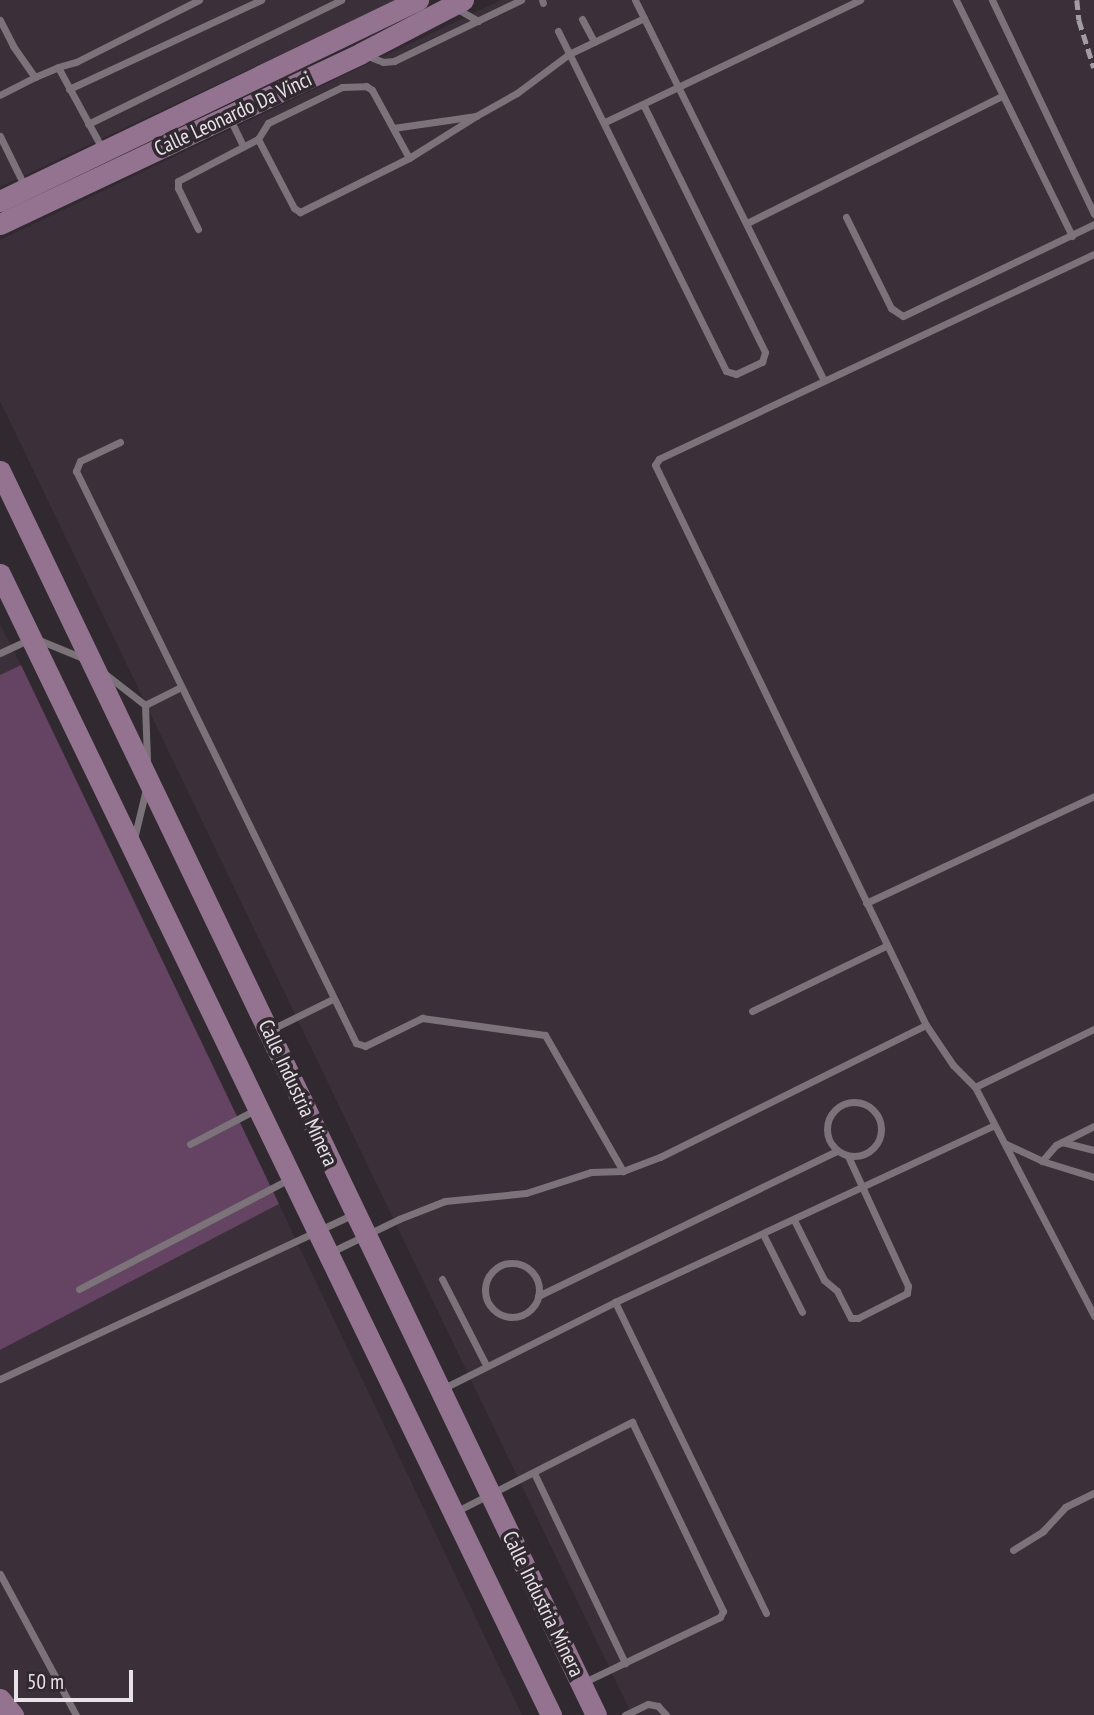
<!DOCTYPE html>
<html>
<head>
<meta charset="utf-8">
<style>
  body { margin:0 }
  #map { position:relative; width:1094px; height:1715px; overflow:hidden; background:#30292f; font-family:"PT Sans Narrow",sans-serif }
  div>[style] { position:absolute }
  .built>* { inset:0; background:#3b2f3a }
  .green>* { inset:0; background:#654362 }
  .service>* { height:7px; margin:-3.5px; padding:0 3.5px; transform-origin:3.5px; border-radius:3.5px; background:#7b727a }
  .service>.ring { margin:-3.5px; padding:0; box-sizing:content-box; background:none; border:7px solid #7b727a; border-radius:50% }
  .secondary>* { height:21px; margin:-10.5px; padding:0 10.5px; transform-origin:10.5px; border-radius:10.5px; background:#947391 }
  .rail>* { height:4.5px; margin-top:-2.25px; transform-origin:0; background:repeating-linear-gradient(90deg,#a39da3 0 10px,transparent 0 15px) }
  span { translate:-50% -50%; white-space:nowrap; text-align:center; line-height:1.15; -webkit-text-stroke:7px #30292f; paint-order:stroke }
  .street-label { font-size:21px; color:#e7e2e7 }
  .scale { position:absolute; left:14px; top:1670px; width:119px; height:32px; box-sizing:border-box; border:4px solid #e7e2e7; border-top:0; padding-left:9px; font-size:21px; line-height:24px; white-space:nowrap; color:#e7e2e7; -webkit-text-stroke:5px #30292f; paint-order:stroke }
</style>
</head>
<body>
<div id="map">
  <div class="built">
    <div style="clip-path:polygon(0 0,396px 0,0 187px)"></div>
    <div style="clip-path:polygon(501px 0,1094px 0,1094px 1715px,632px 1715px,0 401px,0 240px)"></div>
    <div style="clip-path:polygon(0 624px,21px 665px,0 675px)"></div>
    <div style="clip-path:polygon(279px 1204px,522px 1715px,5px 1715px,0 1709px,0 1350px)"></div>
  </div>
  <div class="green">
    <div style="clip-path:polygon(21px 665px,279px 1204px,0 1350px,0 675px)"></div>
  </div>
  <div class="service">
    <div style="left:542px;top:0;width:3px;rotate:72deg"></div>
    <div style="left:635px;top:0;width:425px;rotate:63.6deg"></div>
    <div style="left:956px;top:0;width:263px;rotate:63.8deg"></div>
    <div style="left:992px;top:0;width:237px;rotate:64.5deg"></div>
    <div style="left:454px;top:7px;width:28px;rotate:30deg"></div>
    <div style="left:582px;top:19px;width:26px;rotate:62deg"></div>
    <div style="left:0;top:20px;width:29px;rotate:63deg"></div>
    <div style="left:13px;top:46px;width:38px;rotate:55deg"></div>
    <div style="left:35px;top:77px;width:39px;rotate:153deg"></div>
    <div style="left:558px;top:31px;width:379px;rotate:63.7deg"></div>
    <div style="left:726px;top:371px;width:10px;rotate:17deg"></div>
    <div style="left:736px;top:374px;width:29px;rotate:-25deg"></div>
    <div style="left:762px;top:362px;width:10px;rotate:-73deg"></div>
    <div style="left:765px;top:352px;width:276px;rotate:-116.2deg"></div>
    <div style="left:365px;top:55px;width:19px;rotate:21deg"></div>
    <div style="left:383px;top:62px;width:11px;rotate:-5deg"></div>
    <div style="left:394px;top:61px;width:141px;rotate:-25.7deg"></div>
    <div style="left:35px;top:77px;width:25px;rotate:-23deg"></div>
    <div style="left:69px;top:89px;width:212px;rotate:-24.9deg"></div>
    <div style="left:476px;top:116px;width:47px;rotate:-29.3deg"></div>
    <div style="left:517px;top:93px;width:65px;rotate:-36.9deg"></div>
    <div style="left:569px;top:54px;width:83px;rotate:-25.6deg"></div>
    <div style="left:229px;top:117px;width:32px;rotate:64deg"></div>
    <div style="left:605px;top:122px;width:283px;rotate:-25.6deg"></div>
    <div style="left:88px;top:124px;width:282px;rotate:-26.1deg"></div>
    <div style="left:393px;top:128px;width:84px;rotate:-8.2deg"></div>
    <div style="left:476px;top:116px;width:79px;rotate:147.9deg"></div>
    <div style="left:0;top:136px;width:55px;rotate:63.9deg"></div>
    <div style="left:103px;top:150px;width:94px;rotate:-118.5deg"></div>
    <div style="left:58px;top:67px;width:19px;rotate:-16deg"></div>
    <div style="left:76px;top:62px;width:138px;rotate:-26.8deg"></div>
    <div style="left:846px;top:217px;width:102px;rotate:63.7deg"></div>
    <div style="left:891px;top:308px;width:14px;rotate:34deg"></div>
    <div style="left:903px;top:316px;width:212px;rotate:-25.7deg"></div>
    <div style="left:747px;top:223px;width:285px;rotate:-26.5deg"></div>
    <div style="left:198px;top:229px;width:46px;rotate:-116deg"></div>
    <div style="left:178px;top:188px;width:7px;rotate:-90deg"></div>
    <div style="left:178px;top:181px;width:90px;rotate:-27.7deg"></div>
    <div style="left:258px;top:139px;width:19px;rotate:-58deg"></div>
    <div style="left:268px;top:123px;width:82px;rotate:-25.9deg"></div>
    <div style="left:342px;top:87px;width:24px;rotate:-2deg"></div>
    <div style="left:366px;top:86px;width:7px;rotate:34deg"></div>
    <div style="left:372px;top:90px;width:77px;rotate:61.4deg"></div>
    <div style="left:409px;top:158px;width:122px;rotate:153.6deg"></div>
    <div style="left:300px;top:212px;width:7px;rotate:-146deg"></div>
    <div style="left:294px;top:208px;width:78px;rotate:-117.6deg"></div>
    <div style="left:1094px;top:254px;width:481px;rotate:154.8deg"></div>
    <div style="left:659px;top:459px;width:7px;rotate:124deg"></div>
    <div style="left:655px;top:465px;width:622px;rotate:64.18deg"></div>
    <div style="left:926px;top:1025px;width:48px;rotate:56deg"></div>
    <div style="left:953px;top:1065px;width:31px;rotate:45deg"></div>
    <div style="left:975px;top:1087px;width:258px;rotate:62.5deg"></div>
    <div style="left:120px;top:442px;width:44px;rotate:154.6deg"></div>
    <div style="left:80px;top:461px;width:11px;rotate:112deg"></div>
    <div style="left:76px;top:471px;width:637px;rotate:63.92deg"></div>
    <div style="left:356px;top:1043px;width:9px;rotate:18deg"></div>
    <div style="left:365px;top:1046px;width:64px;rotate:-26.2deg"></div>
    <div style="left:422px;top:1018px;width:124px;rotate:7.9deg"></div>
    <div style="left:545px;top:1035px;width:157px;rotate:60.2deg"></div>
    <div style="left:39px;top:640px;width:48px;rotate:22.2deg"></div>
    <div style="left:0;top:653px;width:31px;rotate:-25deg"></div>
    <div style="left:104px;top:673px;width:52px;rotate:38deg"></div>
    <div style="left:145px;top:705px;width:55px;rotate:87.9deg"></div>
    <div style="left:145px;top:705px;width:40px;rotate:-26.6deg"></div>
    <div style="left:134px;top:839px;width:51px;rotate:-76.5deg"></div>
    <div style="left:866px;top:903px;width:252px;rotate:-25.1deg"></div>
    <div style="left:752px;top:1011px;width:149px;rotate:-25.9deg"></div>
    <div style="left:272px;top:1029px;width:68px;rotate:-26.2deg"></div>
    <div style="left:975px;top:1087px;width:132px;rotate:-26deg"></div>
    <div class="ring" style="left:827px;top:1102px;width:47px;height:47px"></div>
    <div style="left:1062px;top:1142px;width:33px;rotate:14deg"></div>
    <div style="left:190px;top:1144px;width:76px;rotate:-27.6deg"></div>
    <div style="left:1006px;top:1144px;width:40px;rotate:25deg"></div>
    <div style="left:1042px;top:1161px;width:54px;rotate:17.1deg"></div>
    <div style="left:1042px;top:1161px;width:21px;rotate:-49deg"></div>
    <div style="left:1056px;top:1145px;width:42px;rotate:-26.6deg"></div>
    <div style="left:794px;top:1220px;width:67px;rotate:63.4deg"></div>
    <div style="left:824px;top:1280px;width:17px;rotate:40deg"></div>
    <div style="left:837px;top:1291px;width:30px;rotate:63deg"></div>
    <div style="left:851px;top:1318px;width:7px"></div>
    <div style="left:858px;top:1318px;width:55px;rotate:-27deg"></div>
    <div style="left:907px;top:1293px;width:7px;rotate:-82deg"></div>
    <div style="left:908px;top:1286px;width:143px;rotate:-114.8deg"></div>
    <div style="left:763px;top:1234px;width:87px;rotate:63.4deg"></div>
    <div style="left:331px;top:1252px;width:76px;rotate:-25.9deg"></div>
    <div style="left:399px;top:1219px;width:49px;rotate:-21.4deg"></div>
    <div style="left:445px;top:1201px;width:81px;rotate:-5.6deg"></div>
    <div style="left:526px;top:1193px;width:68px;rotate:-17.9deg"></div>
    <div style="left:591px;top:1172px;width:32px;rotate:-2deg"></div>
    <div style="left:623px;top:1171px;width:40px;rotate:-21deg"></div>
    <div style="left:660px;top:1157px;width:297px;rotate:-26.4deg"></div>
    <div class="ring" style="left:485px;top:1263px;width:47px;height:47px"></div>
    <div style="left:442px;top:1279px;width:97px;rotate:62.9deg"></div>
    <div style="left:79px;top:1289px;width:237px;rotate:-27.6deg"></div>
    <div style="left:538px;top:1296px;width:332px;rotate:-25.9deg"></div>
    <div style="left:0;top:1379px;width:391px;rotate:-25deg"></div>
    <div style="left:442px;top:1389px;width:194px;rotate:-26.7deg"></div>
    <div style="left:534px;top:1473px;width:211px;rotate:64.4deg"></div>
    <div style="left:455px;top:1512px;width:199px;rotate:-27deg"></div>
    <div style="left:632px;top:1422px;width:210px;rotate:64.3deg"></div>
    <div style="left:723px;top:1611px;width:7px;rotate:117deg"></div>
    <div style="left:720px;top:1617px;width:153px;rotate:154.4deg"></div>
    <div style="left:1013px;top:1550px;width:36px;rotate:-32deg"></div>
    <div style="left:1043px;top:1531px;width:33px;rotate:-47deg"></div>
    <div style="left:1065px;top:1507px;width:32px;rotate:-26deg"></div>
    <div style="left:0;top:1574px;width:160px;rotate:61.7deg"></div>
    <div style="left:766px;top:1613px;width:346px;rotate:-115.9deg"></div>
    <div style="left:615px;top:1302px;width:418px;rotate:-25deg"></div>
    <div style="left:625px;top:1715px;width:25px;rotate:-26deg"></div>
    <div style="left:648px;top:1704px;width:10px;rotate:11deg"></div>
    <div style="left:658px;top:1706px;width:12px;rotate:48deg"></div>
  </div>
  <div class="secondary">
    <div style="left:0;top:201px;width:464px;rotate:-25.7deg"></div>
    <div style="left:0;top:224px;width:399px;rotate:-25.3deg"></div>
    <div style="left:361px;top:53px;width:115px;rotate:-27.5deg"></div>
    <div style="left:0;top:471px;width:1379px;rotate:64.4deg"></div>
    <div style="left:0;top:574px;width:1267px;rotate:64.22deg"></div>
    <div style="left:0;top:1699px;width:21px;rotate:51deg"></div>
  </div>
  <div class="rail">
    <div style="left:1077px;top:0;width:20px;rotate:84deg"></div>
    <div style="left:1079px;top:20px;width:50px;rotate:72.6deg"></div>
  </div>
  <div class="street-label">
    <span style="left:233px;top:114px;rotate:-25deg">Calle Leonardo Da Vinci</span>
    <span style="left:298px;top:1093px;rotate:65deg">Calle Industria Minera</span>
    <span style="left:543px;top:1604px;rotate:64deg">Calle Industria Minera</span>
  </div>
  <div class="scale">50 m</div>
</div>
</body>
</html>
